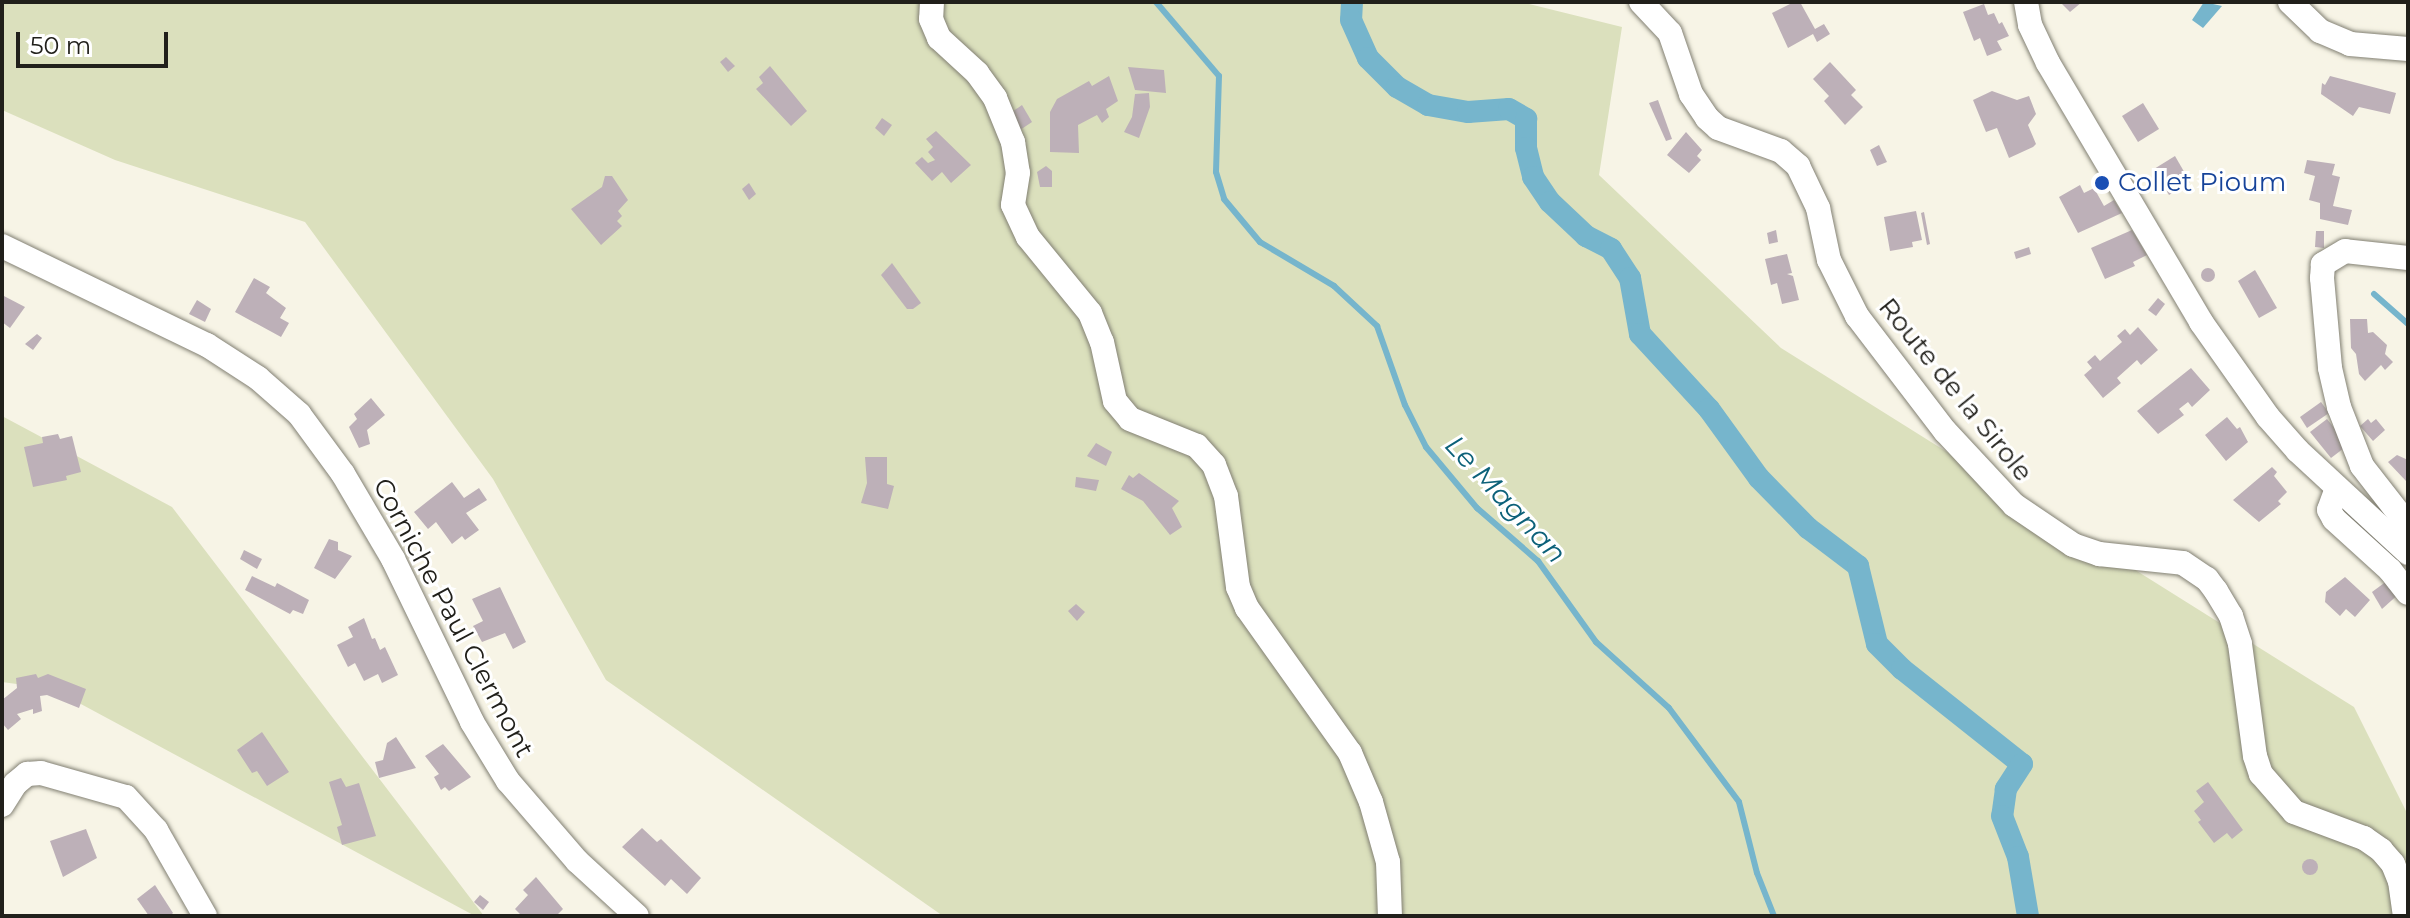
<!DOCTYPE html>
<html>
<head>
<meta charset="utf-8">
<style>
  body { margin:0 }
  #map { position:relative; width:2410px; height:918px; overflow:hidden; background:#f7f4e6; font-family:Montserrat,sans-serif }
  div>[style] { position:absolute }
  .green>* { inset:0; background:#dbe0bd }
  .water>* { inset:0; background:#76b5cc }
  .stream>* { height:6px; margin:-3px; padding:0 3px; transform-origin:3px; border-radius:3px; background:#76b5cc }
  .canal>* { height:22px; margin:-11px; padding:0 11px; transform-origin:11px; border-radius:11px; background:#76b5cc }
  .building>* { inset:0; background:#bdb0b8 }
  .round { border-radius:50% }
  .roads { filter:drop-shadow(0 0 2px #828073) drop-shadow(0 0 2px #828073) }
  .minor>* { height:24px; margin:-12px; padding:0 12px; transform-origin:12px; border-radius:12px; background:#fff }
  .dots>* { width:22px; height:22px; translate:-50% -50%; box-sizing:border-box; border:4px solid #fff; border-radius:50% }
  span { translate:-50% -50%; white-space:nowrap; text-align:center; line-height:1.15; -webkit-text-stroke:6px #fff; paint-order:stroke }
  .transit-label { font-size:26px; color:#164399 }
  .left { translate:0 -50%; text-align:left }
  .street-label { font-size:26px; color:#21201b }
  .water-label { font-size:28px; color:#0c6179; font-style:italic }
  .frame { position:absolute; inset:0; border:4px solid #21201b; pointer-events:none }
  .scale { position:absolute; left:16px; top:32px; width:152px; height:36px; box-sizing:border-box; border:4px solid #21201b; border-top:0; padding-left:10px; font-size:24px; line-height:28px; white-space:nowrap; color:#21201b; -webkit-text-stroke:6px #fff; paint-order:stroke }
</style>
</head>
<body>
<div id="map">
  <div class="green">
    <div style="clip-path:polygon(2px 2px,1521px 2px,1622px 27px,1599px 175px,1781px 348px,2354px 707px,2408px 815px,2408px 916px,943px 916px,606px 680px,493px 479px,305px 222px,115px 160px,2px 110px)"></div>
    <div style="clip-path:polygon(2px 416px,172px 507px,484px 916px,475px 916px,53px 689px,2px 682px)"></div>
  </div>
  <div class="water">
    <div style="clip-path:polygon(2204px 2px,2222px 6px,2203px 28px,2192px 20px)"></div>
  </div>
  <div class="stream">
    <div style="left:1156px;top:2px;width:97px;rotate:49.6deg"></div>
    <div style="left:1219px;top:76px;width:96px;rotate:91.8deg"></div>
    <div style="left:1216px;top:172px;width:28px;rotate:73deg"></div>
    <div style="left:1224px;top:199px;width:56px;rotate:50.1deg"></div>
    <div style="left:1260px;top:242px;width:86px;rotate:30.7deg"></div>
    <div style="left:1334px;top:286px;width:59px;rotate:42.9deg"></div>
    <div style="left:1377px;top:326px;width:84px;rotate:70.5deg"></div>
    <div style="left:1405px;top:405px;width:47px;rotate:63.4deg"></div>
    <div style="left:1426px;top:447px;width:80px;rotate:50.1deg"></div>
    <div style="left:1477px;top:508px;width:81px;rotate:41deg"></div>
    <div style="left:1538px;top:561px;width:100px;rotate:54.4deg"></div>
    <div style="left:1596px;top:642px;width:98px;rotate:42.1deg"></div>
    <div style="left:1669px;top:708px;width:117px;rotate:53.3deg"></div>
    <div style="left:1739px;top:802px;width:73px;rotate:75.8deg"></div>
    <div style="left:1757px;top:873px;width:46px;rotate:68.4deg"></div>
    <div style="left:2374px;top:294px;width:45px;rotate:41.4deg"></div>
  </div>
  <div class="canal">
    <div style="left:1352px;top:2px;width:18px;rotate:93deg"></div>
    <div style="left:1351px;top:20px;width:42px;rotate:65.9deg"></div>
    <div style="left:1368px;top:58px;width:41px;rotate:45deg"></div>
    <div style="left:1397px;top:87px;width:36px;rotate:30deg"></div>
    <div style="left:1428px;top:105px;width:41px;rotate:9.9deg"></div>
    <div style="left:1468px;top:112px;width:41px;rotate:-4.2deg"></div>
    <div style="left:1509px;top:109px;width:20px;rotate:30deg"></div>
    <div style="left:1526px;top:119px;width:29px;rotate:90deg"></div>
    <div style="left:1526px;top:148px;width:30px;rotate:76deg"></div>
    <div style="left:1533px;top:177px;width:30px;rotate:56deg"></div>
    <div style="left:1550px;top:202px;width:50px;rotate:43.4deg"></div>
    <div style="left:1586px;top:236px;width:28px;rotate:27deg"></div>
    <div style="left:1611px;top:249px;width:35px;rotate:57deg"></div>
    <div style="left:1630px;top:278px;width:57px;rotate:79.9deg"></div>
    <div style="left:1640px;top:334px;width:102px;rotate:47.4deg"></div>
    <div style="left:1709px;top:409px;width:85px;rotate:54.1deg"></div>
    <div style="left:1759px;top:478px;width:70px;rotate:45.6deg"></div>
    <div style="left:1808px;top:528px;width:63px;rotate:37.2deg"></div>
    <div style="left:1858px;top:566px;width:80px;rotate:76.3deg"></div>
    <div style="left:1877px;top:644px;width:35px;rotate:45deg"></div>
    <div style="left:1902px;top:669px;width:153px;rotate:38.4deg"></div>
    <div style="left:2022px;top:764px;width:30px;rotate:123deg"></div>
    <div style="left:2006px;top:789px;width:27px;rotate:98deg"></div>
    <div style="left:2002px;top:816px;width:44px;rotate:68.7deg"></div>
    <div style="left:2018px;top:857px;width:60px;rotate:80.4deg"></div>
  </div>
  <div class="building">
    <div style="clip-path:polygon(1794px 2px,1800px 2px,1815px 29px,1824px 24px,1830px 34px,1817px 42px,1813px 34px,1788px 48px,1772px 13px)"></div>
    <div style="clip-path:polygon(2060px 2px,2082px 2px,2070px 12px)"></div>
    <div style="clip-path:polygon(1984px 4px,1988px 15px,1994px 13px,1999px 24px,2002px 22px,2009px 36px,1997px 41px,2002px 50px,1987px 56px,1980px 38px,1974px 41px,1963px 12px)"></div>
    <div style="clip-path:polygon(726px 57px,735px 66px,728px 72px,720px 62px)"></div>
    <div style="clip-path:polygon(1830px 62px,1856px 90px,1851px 95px,1863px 107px,1845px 125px,1824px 101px,1829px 96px,1813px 79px)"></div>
    <div style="clip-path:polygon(770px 66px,807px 111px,791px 126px,756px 89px,763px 83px,759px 77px)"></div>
    <div style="clip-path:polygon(1128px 67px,1164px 70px,1166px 93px,1135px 90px)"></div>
    <div style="clip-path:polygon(1109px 76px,1118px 101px,1106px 109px,1109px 117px,1102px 123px,1097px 115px,1078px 125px,1079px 153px,1050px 152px,1050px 112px,1057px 99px,1089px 81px,1092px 86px)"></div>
    <div style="clip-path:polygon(2330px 76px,2396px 93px,2390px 114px,2359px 107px,2353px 116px,2321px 94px,2322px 83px,2325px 85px)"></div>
    <div style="clip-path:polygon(1992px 91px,2017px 100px,2029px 96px,2036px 114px,2028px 125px,2036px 144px,2033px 147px,2009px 158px,1997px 128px,1986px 132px,1973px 100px)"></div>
    <div style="clip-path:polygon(1149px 93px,1150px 107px,1139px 138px,1124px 132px,1132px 117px,1135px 94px)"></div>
    <div style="clip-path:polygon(1658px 100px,1672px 139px,1666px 141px,1649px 103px)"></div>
    <div style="clip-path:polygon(2143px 103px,2159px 129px,2138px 142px,2122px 116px)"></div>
    <div style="clip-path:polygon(1022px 105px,1032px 122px,1020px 130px,1009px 114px)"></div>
    <div style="clip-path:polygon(882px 118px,892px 125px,884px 136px,875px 128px)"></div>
    <div style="clip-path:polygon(936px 131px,971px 165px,951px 183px,942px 172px,932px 181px,915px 163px,922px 157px,928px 163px,935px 160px,928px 152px,933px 147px,926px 139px)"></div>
    <div style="clip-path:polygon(1686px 132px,1702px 150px,1697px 156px,1701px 160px,1689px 173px,1667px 155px)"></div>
    <div style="clip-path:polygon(1879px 145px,1887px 162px,1877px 166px,1870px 150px)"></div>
    <div style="clip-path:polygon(2175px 156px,2190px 182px,2169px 195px,2154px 169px)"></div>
    <div style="clip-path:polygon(2307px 160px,2335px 164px,2332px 175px,2340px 177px,2333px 206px,2352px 210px,2348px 225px,2320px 219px,2320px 203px,2309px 200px,2315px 176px,2304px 173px)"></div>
    <div style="clip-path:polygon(1046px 166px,1052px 171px,1052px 187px,1040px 187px,1037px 172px)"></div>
    <div style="clip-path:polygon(605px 176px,612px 176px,628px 200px,618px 211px,622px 216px,617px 221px,622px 226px,601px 245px,571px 209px,602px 187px)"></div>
    <div style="clip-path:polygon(749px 183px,756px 194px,749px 200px,742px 189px)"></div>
    <div style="clip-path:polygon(2080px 185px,2084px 193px,2094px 188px,2104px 206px,2114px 200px,2122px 213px,2078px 233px,2059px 197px)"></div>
    <div style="clip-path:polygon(1916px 211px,1922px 240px,1912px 242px,1913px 247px,1890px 251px,1884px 217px)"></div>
    <div style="clip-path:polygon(1924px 212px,1930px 244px,1927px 245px,1921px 213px)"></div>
    <div style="clip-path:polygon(1776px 230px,1778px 242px,1769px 244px,1767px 233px)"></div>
    <div style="clip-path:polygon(2132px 230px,2147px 255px,2133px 262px,2135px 266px,2105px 279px,2091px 248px)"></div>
    <div style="clip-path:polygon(2316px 231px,2324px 231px,2324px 248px,2315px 247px)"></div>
    <div style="clip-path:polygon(2029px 247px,2031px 254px,2016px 259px,2014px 252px)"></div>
    <div style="clip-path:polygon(1787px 254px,1792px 273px,1787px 274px,1793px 276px,1799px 300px,1782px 304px,1777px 283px,1771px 285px,1765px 259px)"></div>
    <div style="clip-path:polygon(892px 263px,921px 303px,913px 309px,907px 309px,881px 275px)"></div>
    <div class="round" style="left:2201px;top:268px;width:14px;height:14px"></div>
    <div style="clip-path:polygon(2255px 270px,2277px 308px,2259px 318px,2238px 281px)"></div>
    <div style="clip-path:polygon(254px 278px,270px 287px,266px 293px,286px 308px,280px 318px,289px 323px,281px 337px,235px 312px)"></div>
    <div style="clip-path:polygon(2px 295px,25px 307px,10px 328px,2px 322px)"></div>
    <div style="clip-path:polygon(2158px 298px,2165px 304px,2156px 316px,2148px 310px)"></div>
    <div style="clip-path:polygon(197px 300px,211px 309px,205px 322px,189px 314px)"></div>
    <div style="clip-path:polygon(2350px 319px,2367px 319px,2368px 333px,2373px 332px,2387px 345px,2385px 354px,2393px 362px,2385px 370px,2381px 365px,2365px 381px,2359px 374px,2356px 354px,2351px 348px)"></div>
    <div style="clip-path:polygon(2138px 327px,2158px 350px,2141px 365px,2137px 360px,2117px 378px,2121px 383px,2103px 398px,2084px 375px,2092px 368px,2087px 362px,2095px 355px,2100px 361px,2122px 342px,2117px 336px,2125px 329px,2130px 335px)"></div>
    <div style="clip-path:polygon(37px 334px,42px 338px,33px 350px,25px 344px)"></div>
    <div style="clip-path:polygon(2191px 368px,2210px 390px,2192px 407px,2188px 402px,2179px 409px,2184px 415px,2158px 434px,2137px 411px)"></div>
    <div style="clip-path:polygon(371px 398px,385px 415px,367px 430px,370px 444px,359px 448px,349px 427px,357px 419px,354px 414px)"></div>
    <div style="clip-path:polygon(2321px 402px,2329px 413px,2307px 428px,2300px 417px)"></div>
    <div style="clip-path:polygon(2227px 417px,2237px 429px,2240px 427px,2248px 442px,2226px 461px,2205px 435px)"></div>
    <div style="clip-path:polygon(2327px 419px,2348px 445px,2331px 458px,2310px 432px)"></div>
    <div style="clip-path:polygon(2368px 419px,2371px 423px,2376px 419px,2385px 430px,2373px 441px,2360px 426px)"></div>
    <div style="clip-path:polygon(58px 434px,60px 439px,72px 436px,81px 472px,66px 476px,67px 480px,33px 487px,24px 447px,43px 443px,42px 437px)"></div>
    <div style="clip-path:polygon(1096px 443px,1112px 452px,1106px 466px,1087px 456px)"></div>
    <div style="clip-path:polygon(2397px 455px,2408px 460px,2406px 481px,2388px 462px)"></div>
    <div style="clip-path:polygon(865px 457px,887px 457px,887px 484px,894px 486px,888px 509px,861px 503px,867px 483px)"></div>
    <div style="clip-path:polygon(2272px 467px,2277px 472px,2274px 476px,2287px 492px,2278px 501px,2281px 504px,2259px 522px,2233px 500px)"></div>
    <div style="clip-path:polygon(1139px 473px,1179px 501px,1172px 508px,1182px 527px,1170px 535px,1143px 501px,1121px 489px,1129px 475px,1133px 478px)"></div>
    <div style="clip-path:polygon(1076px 477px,1099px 480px,1096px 491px,1075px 487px)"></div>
    <div style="clip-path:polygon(452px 482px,464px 498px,479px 488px,487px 500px,466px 513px,479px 530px,465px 540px,462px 536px,452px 544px,436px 522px,428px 529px,414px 512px)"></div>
    <div style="clip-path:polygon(329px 539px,338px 542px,338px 550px,352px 556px,335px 579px,314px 568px)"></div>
    <div style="clip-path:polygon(244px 550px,262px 559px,257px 569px,240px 559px)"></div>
    <div style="clip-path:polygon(252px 576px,275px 587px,277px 583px,309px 600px,303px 614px,293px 610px,290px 614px,245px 590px)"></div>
    <div style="clip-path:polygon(2345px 577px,2370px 600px,2355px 617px,2346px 609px,2340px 616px,2325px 602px,2326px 592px)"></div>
    <div style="clip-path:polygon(2391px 578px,2401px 592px,2382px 609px,2372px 592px)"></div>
    <div style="clip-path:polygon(500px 587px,526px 642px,513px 649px,505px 633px,482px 642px,473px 626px,483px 621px,472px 599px)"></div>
    <div style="clip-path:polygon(1076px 604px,1085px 612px,1077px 621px,1068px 611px)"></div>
    <div style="clip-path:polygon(364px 618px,372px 639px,375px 638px,380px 650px,385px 647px,398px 675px,382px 683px,378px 674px,364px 681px,355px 663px,348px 667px,337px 645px,353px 637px,348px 627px)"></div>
    <div style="clip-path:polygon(36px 674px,38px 678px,48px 674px,86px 689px,79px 708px,47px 695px,40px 696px,42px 711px,33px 714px,33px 709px,17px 714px,21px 719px,8px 730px,2px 723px,2px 700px,17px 688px,16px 678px)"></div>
    <div style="clip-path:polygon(262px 732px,289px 772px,267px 786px,257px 771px,252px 773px,237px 750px)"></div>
    <div style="clip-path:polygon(396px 737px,416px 768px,379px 778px,375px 762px,383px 760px,387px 743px)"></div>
    <div style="clip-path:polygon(443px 744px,471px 777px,449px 791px,445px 787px,441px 790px,434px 777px,439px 774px,425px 756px)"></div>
    <div style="clip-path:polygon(341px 778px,346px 787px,359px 783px,376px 836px,342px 845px,337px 827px,342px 825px,329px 782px)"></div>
    <div style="clip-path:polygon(2208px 782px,2243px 830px,2232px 839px,2227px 833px,2214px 843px,2198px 822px,2201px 820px,2194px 811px,2204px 802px,2196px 791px)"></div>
    <div style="clip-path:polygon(642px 828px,657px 842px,661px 839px,701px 878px,687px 894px,671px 879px,665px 886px,622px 847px)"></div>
    <div style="clip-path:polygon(86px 829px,97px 858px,63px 877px,50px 841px)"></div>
    <div class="round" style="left:2302px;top:859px;width:16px;height:16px"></div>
    <div style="clip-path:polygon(536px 877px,563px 909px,556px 916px,522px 916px,515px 909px,528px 895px,523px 890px)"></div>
    <div style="clip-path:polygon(155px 885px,173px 913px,170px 916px,149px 916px,137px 899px)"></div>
    <div style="clip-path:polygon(480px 895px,489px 902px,483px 910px,474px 902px)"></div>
  </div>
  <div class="roads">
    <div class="minor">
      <div style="left:932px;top:2px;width:17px;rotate:93deg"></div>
      <div style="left:931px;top:19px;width:21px;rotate:67deg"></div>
      <div style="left:939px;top:38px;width:52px;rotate:42.6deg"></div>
      <div style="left:977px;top:73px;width:31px;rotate:54deg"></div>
      <div style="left:995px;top:98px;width:48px;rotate:67.8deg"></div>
      <div style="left:1013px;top:142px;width:31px;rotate:81deg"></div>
      <div style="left:1018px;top:173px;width:32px;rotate:99deg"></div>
      <div style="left:1013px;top:205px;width:35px;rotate:65deg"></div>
      <div style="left:1028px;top:237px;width:98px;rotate:50.8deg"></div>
      <div style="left:1090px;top:313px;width:31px;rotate:68deg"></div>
      <div style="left:1102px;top:342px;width:60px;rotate:77.6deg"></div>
      <div style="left:1115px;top:401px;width:23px;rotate:50deg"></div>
      <div style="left:1130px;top:419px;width:72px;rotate:21.9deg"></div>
      <div style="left:1197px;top:446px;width:25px;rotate:48deg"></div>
      <div style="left:1214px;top:465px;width:33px;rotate:69deg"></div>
      <div style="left:1226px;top:496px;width:92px;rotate:82.5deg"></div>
      <div style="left:1238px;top:587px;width:23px;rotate:67deg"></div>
      <div style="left:1247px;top:608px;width:178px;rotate:54.6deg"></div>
      <div style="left:1350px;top:753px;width:53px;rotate:66.8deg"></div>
      <div style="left:1371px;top:802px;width:62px;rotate:74.2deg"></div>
      <div style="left:1388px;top:862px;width:54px;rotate:87.9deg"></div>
      <div style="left:1641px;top:2px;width:42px;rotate:46.9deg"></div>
      <div style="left:1670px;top:33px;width:65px;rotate:71deg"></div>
      <div style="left:1691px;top:94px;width:29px;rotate:56deg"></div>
      <div style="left:1707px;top:118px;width:15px;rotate:42deg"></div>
      <div style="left:1718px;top:128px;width:67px;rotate:20.1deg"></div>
      <div style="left:1781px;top:151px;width:23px;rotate:41deg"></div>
      <div style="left:1798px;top:166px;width:47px;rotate:64.5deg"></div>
      <div style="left:1818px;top:208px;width:53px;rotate:78.1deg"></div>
      <div style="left:1829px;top:260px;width:63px;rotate:63.4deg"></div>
      <div style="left:1857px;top:316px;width:145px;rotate:52.6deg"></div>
      <div style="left:1945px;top:431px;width:101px;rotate:47deg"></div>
      <div style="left:2014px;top:505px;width:71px;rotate:34.1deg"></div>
      <div style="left:2073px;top:545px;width:28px;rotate:19deg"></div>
      <div style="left:2099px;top:554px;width:84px;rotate:6.1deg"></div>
      <div style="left:2183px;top:563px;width:29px;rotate:34deg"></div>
      <div style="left:2207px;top:579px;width:15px;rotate:53deg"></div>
      <div style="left:2216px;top:591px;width:29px;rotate:59deg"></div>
      <div style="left:2231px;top:616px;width:29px;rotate:72deg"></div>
      <div style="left:2240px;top:644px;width:113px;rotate:82.4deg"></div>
      <div style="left:2255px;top:756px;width:19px;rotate:72deg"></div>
      <div style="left:2261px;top:774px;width:50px;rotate:49deg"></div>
      <div style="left:2294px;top:812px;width:75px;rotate:20.4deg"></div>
      <div style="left:2364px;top:838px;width:21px;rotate:35deg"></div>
      <div style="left:2381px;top:850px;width:18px;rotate:49deg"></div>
      <div style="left:2393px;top:864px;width:18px;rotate:68deg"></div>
      <div style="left:2400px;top:881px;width:35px;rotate:82deg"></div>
      <div style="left:2026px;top:2px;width:23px;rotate:80deg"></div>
      <div style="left:2030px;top:25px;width:42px;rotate:64.7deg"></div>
      <div style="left:2048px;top:63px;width:301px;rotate:59.4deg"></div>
      <div style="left:2201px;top:322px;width:116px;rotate:54.8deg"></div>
      <div style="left:2268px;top:417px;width:45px;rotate:48.6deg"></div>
      <div style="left:2298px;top:451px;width:150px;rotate:42.8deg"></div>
      <div style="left:2290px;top:2px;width:42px;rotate:44deg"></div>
      <div style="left:2320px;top:31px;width:33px;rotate:23deg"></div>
      <div style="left:2350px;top:44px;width:58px;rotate:4.9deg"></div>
      <div style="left:2px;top:246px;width:228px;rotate:25.8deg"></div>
      <div style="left:207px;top:345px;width:61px;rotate:32.9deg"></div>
      <div style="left:258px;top:378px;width:55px;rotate:41.3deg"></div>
      <div style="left:299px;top:414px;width:74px;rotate:53.7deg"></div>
      <div style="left:343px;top:474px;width:99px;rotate:59.5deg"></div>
      <div style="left:393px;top:559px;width:181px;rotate:64.1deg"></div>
      <div style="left:472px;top:722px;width:69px;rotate:58.6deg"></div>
      <div style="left:508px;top:781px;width:106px;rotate:49.2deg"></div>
      <div style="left:577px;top:861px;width:81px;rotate:42.5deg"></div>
      <div style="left:2408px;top:258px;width:63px;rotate:-173.7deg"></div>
      <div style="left:2345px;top:251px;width:26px;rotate:149deg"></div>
      <div style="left:2323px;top:264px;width:14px;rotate:94deg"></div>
      <div style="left:2322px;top:278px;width:90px;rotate:84.9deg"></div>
      <div style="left:2330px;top:368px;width:40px;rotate:77deg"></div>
      <div style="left:2339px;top:407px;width:63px;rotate:68.7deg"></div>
      <div style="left:2362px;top:466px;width:75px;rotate:52.1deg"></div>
      <div style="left:2337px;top:488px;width:23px;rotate:110deg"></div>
      <div style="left:2329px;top:510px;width:10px;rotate:61deg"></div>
      <div style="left:2334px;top:519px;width:76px;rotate:42.3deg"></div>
      <div style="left:2390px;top:570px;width:29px;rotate:52deg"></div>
      <div style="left:2px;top:805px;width:25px;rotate:-58deg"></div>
      <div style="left:15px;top:784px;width:16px;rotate:-40deg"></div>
      <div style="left:27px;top:774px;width:14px;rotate:-4deg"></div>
      <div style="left:41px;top:773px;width:88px;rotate:15.8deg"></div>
      <div style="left:126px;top:797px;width:45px;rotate:47.7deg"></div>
      <div style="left:156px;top:830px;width:99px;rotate:60.3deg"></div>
    </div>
  </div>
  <div class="dots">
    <div style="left:2102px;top:183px;background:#1a4fb4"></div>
  </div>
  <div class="transit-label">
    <span class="left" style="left:2118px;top:183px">Collet Pioum</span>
  </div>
  <div class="street-label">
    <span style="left:1955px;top:390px;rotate:51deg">Route de la Sirole</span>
    <span style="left:453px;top:618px;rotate:62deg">Corniche Paul Clermont</span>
  </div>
  <div class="water-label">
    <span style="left:1506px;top:499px;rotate:47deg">Le Magnan</span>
  </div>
  <div class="frame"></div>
  <div class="scale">50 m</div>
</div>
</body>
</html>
